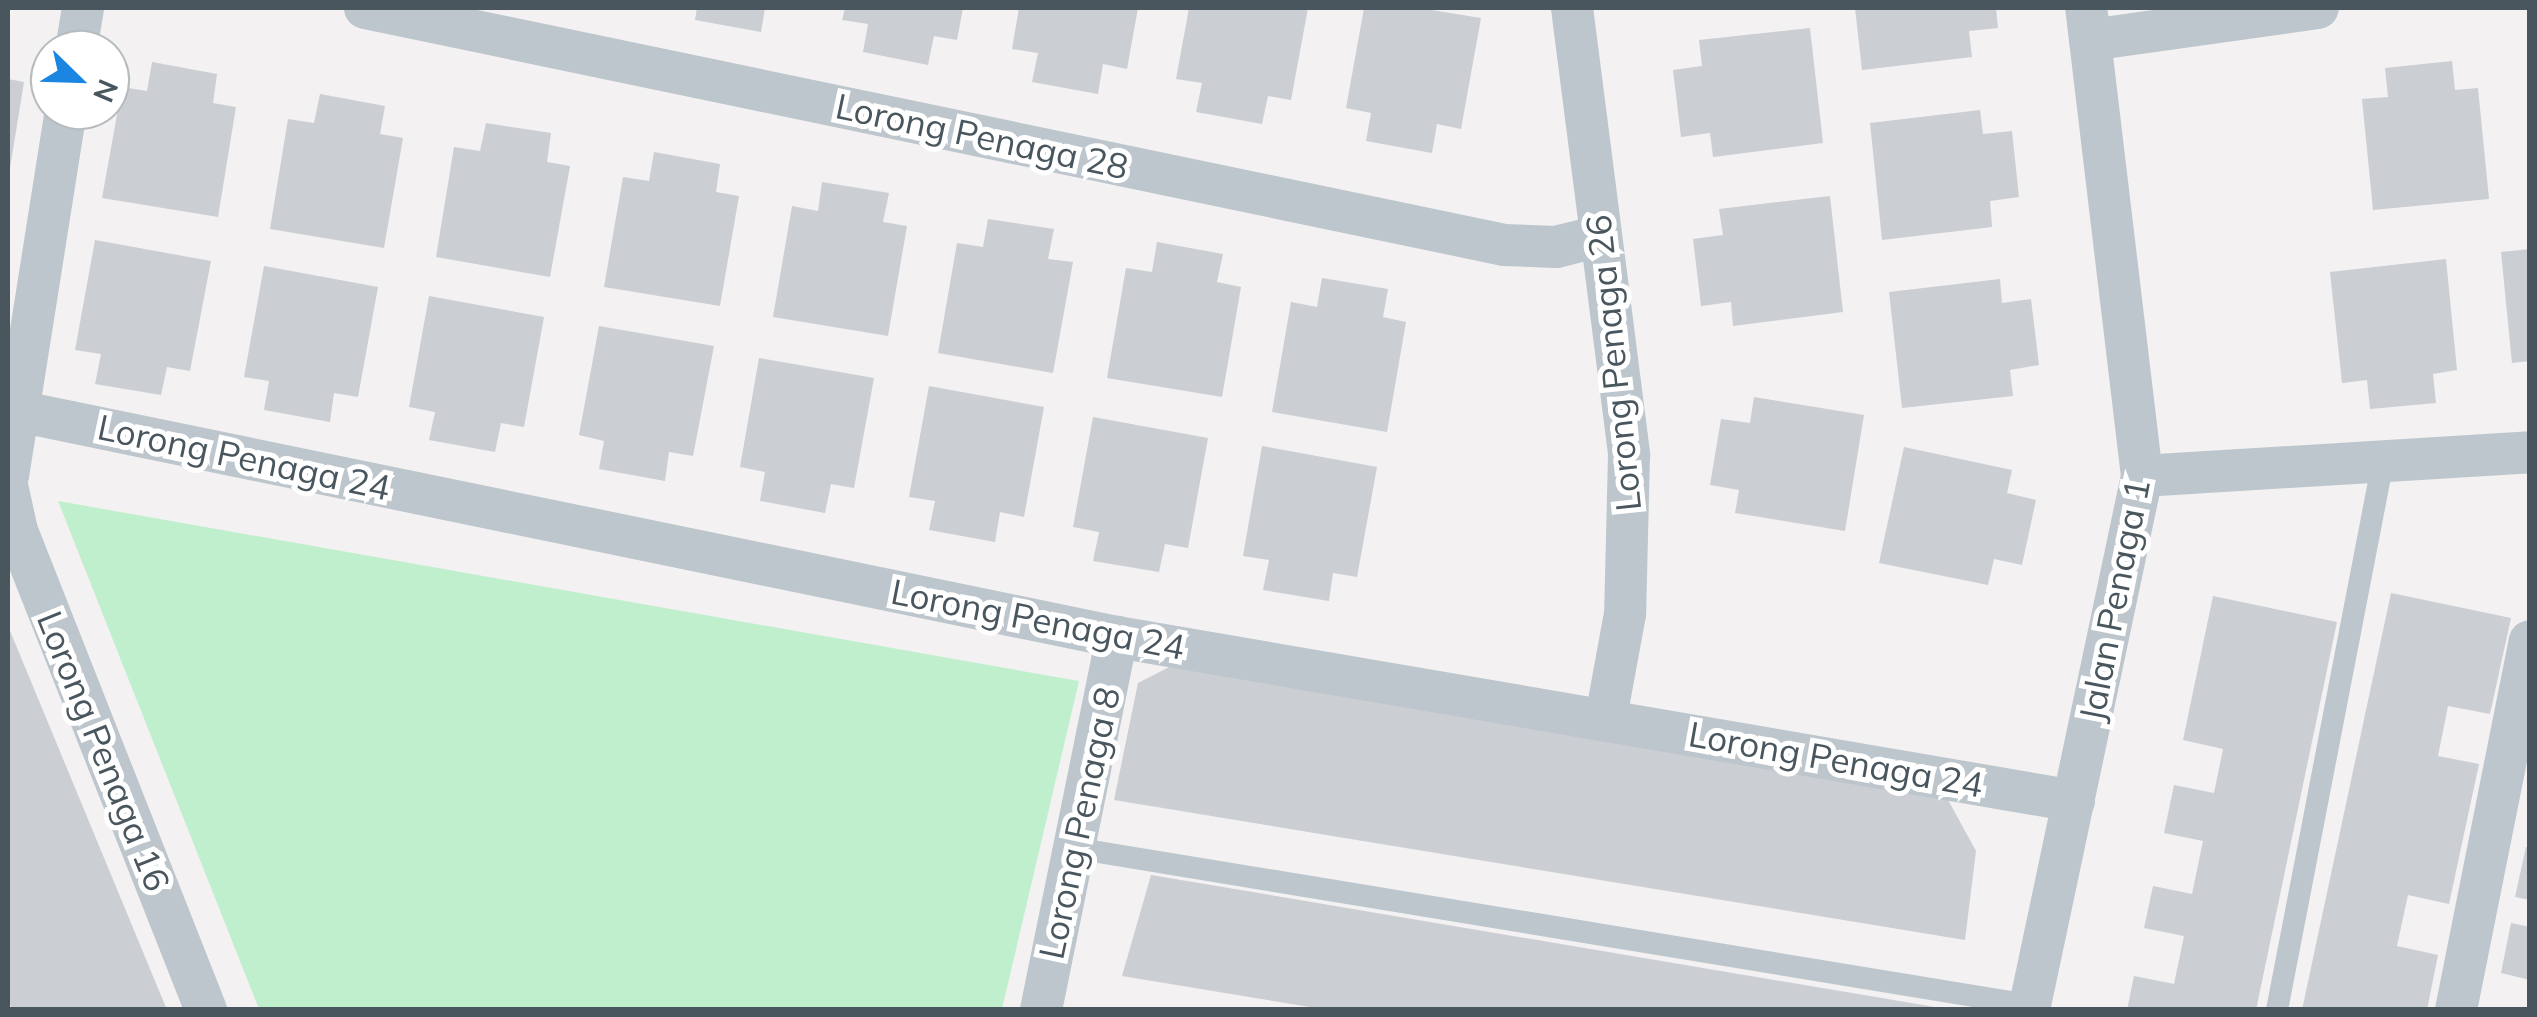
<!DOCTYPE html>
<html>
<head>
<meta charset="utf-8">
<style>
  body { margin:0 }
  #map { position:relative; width:2537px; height:1017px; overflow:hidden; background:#f3f1f1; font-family:Mulish,sans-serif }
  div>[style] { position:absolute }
  .green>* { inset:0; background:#c0efce }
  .building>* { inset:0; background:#cbced3 }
  .service>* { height:22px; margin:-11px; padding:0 11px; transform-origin:11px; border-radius:11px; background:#bdc6cd }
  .minor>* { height:42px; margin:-21px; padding:0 21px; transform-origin:21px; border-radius:21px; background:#bdc6cd }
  span { translate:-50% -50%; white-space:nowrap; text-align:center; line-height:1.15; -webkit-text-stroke:10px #fff; paint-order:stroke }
  .street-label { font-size:35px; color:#49565e }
  .frame { position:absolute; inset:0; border:10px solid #49565e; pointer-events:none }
  .north { position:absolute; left:30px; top:30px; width:100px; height:100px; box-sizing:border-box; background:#fff; border:2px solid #b6bbbf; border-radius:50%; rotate:113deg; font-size:28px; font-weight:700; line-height:40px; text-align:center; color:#49565e }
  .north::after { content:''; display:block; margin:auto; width:35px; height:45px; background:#1b86e2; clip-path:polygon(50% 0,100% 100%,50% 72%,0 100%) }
</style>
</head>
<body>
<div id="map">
  <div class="green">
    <div style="clip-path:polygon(58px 501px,1079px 681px,1002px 1009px,259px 1009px)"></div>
  </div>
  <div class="building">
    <div style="clip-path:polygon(697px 8px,765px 8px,761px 32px,695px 20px)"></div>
    <div style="clip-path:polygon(845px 8px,963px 8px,957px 40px,934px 36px,928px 65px,863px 52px,868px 24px,842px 20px)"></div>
    <div style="clip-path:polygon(1019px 8px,1138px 8px,1127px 69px,1103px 64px,1098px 94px,1032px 82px,1038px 53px,1012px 49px)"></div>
    <div style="clip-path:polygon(1189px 8px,1308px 8px,1291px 100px,1268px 96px,1262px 124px,1196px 112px,1202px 83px,1176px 79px)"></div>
    <div style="clip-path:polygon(1364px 8px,1419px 8px,1481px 18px,1461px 129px,1437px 124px,1432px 153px,1366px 141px,1371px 113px,1346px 108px)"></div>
    <div style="clip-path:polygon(1855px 8px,1996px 8px,1998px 28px,1969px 31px,1972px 57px,1862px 70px)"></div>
    <div style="clip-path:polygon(1810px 28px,1823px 143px,1713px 157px,1710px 133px,1681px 137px,1673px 70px,1702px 66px,1699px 40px)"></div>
    <div style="clip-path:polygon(2452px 61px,2455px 90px,2478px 88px,2489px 199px,2373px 210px,2362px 99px,2388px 97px,2385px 68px)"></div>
    <div style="clip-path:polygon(152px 62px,217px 74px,213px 103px,236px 107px,218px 217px,102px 198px,122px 87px,147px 91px)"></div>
    <div style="clip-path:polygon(8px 79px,24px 82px,10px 168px,8px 167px)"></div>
    <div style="clip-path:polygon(320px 94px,385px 106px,380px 134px,403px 138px,384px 248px,270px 229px,288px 119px,314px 123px)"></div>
    <div style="clip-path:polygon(1980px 110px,1983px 134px,2012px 131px,2019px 197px,1990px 201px,1992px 227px,1882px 240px,1870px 123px)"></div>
    <div style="clip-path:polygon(486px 123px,551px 133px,547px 162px,570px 166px,550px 277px,436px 257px,454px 147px,480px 151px)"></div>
    <div style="clip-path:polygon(654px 152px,720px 164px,716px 192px,739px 196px,720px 306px,604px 287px,623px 177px,649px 181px)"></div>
    <div style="clip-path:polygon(822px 182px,889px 193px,883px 222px,907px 226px,888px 336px,773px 317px,792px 206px,818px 211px)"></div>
    <div style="clip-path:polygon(1830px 196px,1843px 312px,1733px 326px,1731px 302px,1701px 306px,1693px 239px,1723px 235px,1719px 209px)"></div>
    <div style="clip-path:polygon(988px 219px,1054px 229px,1048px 259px,1073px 262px,1053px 373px,938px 353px,957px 243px,983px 247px)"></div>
    <div style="clip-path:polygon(95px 240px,211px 261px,190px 371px,167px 367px,161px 395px,95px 384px,101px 354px,75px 350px)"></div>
    <div style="clip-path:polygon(1157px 242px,1223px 254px,1217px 282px,1241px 287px,1222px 397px,1107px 378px,1126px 268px,1152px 272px)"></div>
    <div style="clip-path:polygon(2530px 249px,2530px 361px,2512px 363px,2501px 252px)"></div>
    <div style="clip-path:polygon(2446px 259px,2457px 370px,2433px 374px,2436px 403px,2370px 409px,2367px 380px,2342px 383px,2330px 272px)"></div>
    <div style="clip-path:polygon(264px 266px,378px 287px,358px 397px,334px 393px,330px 422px,264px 410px,269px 381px,244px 377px)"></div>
    <div style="clip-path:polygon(1322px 278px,1388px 289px,1383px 317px,1406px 322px,1387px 432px,1272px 412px,1291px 302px,1317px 307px)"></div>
    <div style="clip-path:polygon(2000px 279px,2002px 303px,2031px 299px,2039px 365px,2010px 370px,2013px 396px,1902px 408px,1889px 292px)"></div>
    <div style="clip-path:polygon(429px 296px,544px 317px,524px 427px,501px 423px,495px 452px,429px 440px,435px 412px,409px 407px)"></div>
    <div style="clip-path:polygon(599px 326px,714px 346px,693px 456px,669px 452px,665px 481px,599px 469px,604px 441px,579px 435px)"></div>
    <div style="clip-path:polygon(759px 358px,874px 378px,854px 488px,831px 484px,825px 513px,760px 501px,765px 472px,740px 467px)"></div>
    <div style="clip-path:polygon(929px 386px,1044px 407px,1024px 517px,1000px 512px,995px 542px,929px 530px,935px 501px,909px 497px)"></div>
    <div style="clip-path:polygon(1754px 397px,1864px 415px,1845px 531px,1735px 513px,1739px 490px,1710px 485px,1721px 419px,1750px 423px)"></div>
    <div style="clip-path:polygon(1093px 417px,1208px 438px,1188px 548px,1165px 544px,1159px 572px,1093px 561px,1099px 532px,1073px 527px)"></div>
    <div style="clip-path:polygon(1262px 446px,1377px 467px,1357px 577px,1333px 573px,1329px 601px,1263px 590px,1269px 560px,1243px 556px)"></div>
    <div style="clip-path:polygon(1904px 447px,2012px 470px,2007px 493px,2036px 500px,2022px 565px,1994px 559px,1988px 585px,1879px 563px)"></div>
    <div style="clip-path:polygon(2391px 593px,2511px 618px,2490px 714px,2448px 706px,2438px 756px,2479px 764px,2449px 904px,2408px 895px,2397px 946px,2438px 955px,2427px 1010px,2302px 1010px)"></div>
    <div style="clip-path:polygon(2213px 596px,2337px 622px,2256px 1010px,2127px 1010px,2134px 976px,2174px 984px,2184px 936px,2144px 928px,2153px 886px,2192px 894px,2203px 841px,2164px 833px,2174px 785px,2214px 793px,2223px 749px,2183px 740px)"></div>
    <div style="clip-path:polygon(8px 626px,167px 1010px,12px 1010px,8px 998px)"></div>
    <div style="clip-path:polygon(1179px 662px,1947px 798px,1976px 851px,1965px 940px,1114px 800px,1138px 683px)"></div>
    <div style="clip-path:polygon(2526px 847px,2530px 847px,2530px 900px,2515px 897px)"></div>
    <div style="clip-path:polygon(1151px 875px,1935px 1007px,1934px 1010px,1328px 1010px,1122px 976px)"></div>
    <div style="clip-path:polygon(2511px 923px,2530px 927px,2530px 980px,2501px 973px)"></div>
  </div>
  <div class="service">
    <div style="left:1074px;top:848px;width:968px;rotate:9.34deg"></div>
    <div style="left:2277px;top:1010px;width:559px;rotate:-79.07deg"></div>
  </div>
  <div class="minor">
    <div style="left:365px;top:8px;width:1163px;rotate:11.75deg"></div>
    <div style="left:1504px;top:245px;width:52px;rotate:2.2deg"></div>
    <div style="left:1556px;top:247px;width:45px;rotate:-14deg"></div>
    <div style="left:1572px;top:8px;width:451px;rotate:82.7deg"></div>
    <div style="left:1629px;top:455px;width:159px;rotate:91.4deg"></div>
    <div style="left:1625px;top:614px;width:106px;rotate:100.4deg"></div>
    <div style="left:2090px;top:40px;width:230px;rotate:-8deg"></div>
    <div style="left:76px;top:50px;width:43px;rotate:-80.5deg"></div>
    <div style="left:8px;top:409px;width:1132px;rotate:11.62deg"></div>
    <div style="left:1117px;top:637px;width:971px;rotate:9.72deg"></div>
    <div style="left:8px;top:476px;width:371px;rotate:-81deg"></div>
    <div style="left:2142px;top:476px;width:389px;rotate:-3.5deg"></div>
    <div style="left:8px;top:490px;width:42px;rotate:77.6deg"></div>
    <div style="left:17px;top:531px;width:515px;rotate:68.47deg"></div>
    <div style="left:1041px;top:1010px;width:381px;rotate:-78.5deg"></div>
    <div style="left:2029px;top:1010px;width:546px;rotate:-78.05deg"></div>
    <div style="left:2142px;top:476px;width:471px;rotate:-96.8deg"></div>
    <div style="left:2456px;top:1010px;width:376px;rotate:-78.7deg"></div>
  </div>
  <div class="street-label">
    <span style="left:982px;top:136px;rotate:12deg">Lorong Penaga 28</span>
    <span style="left:1613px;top:363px;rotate:-96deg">Lorong Penaga 26</span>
    <span style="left:244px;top:457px;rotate:12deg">Lorong Penaga 24</span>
    <span style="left:2114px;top:600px;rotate:-79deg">Jalan Penaga 1</span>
    <span style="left:1038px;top:619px;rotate:11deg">Lorong Penaga 24</span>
    <span style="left:104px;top:751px;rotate:68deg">Lorong Penaga 16</span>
    <span style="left:1836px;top:759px;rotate:10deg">Lorong Penaga 24</span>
    <span style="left:1079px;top:823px;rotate:-78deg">Lorong Penaga 8</span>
  </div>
  <div class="frame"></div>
  <div class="north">N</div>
</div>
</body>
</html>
